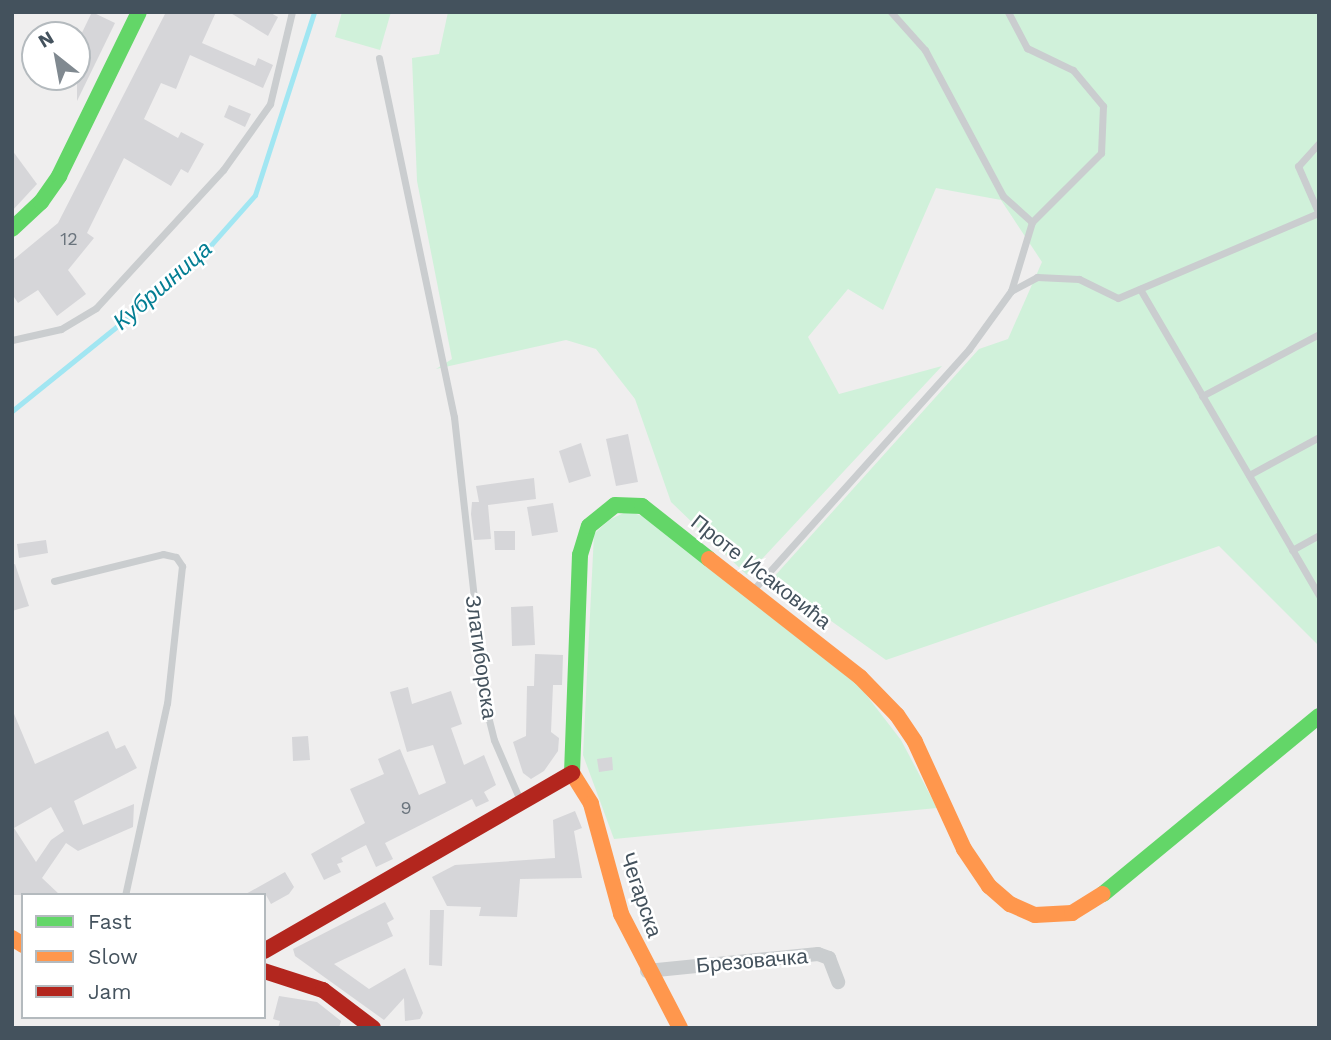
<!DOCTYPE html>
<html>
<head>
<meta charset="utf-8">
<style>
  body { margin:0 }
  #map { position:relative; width:1331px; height:1040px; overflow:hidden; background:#efeeee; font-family:"Work Sans",sans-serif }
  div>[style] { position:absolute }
  .green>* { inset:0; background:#d0f1da }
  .stream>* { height:5px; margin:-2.5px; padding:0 2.5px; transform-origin:2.5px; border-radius:2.5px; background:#a1e6f2 }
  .building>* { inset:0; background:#d6d6d9 }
  .lane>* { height:7px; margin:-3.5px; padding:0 3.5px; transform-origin:3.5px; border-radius:3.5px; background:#cacdcf }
  .street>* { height:14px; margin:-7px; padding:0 7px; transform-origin:7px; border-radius:7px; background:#cacdcf }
  .fast>* { height:16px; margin:-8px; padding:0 8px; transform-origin:8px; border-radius:8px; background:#63d668 }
  .slow>* { height:16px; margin:-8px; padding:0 8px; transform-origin:8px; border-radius:8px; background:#ff974d }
  .jam>* { height:16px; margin:-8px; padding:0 8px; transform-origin:8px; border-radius:8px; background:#b3261e }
  span { translate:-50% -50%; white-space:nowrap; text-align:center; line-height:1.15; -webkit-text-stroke:5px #fff; paint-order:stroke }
  .number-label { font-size:18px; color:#6a747d }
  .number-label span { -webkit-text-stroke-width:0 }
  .street-label { font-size:21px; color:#44525d }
  .water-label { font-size:23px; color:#037e93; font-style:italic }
  .frame { position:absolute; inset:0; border:14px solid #44525d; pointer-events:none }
  .legend { position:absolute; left:21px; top:893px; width:245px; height:126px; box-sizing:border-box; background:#fff; border:2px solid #b4babe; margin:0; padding:9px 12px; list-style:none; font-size:21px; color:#44525d }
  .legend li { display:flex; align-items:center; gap:14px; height:35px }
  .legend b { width:35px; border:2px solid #b4babe }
  .north { position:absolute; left:21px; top:21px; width:70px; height:70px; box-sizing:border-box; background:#fff; border:2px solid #b4babe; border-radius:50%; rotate:329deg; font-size:19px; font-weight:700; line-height:28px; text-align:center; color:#44525d }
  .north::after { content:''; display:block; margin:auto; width:24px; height:32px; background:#808990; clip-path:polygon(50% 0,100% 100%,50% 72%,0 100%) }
</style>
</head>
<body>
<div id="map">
  <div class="green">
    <div style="clip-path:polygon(342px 12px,391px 12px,380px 50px,335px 37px)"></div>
    <div style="clip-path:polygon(448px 12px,1319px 12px,1319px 646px,1219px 546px,886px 660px,772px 579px,979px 349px,1008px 339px,1042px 262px,1001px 200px,936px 188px,883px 310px,848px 289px,808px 337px,839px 394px,942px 366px,747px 575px,671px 502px,635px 399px,596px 349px,566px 340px,436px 369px,452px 359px,417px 181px,412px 58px,439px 54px)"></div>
    <div style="clip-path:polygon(628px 511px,650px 519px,857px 683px,901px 740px,937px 808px,614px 839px,583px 755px,594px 534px,609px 520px)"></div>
  </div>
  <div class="stream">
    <div style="left:12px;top:411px;width:234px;rotate:-38.9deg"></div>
    <div style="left:194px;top:264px;width:92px;rotate:-48.5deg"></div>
    <div style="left:255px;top:195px;width:192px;rotate:-72.1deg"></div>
  </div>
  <div class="building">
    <div style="clip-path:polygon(92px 12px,115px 23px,77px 101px,77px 43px)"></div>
    <div style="clip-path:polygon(166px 12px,216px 12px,202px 43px,255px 66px,258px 58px,273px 65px,263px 88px,190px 55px,176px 89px,161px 83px,144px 119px,178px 138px,181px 132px,204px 144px,188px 173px,181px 169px,171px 186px,124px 158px,87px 233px,94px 238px,68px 270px,86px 294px,57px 316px,38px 290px,18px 303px,12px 294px,12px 261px,58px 223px)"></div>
    <div style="clip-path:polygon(229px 12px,269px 12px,278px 17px,268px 36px)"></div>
    <div style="clip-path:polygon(229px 105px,251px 114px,245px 127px,224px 117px)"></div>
    <div style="clip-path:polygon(12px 150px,37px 184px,12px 211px)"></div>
    <div style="clip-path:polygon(628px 434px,638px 482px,616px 486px,606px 439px)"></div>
    <div style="clip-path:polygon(581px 443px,591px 476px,569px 483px,559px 451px)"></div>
    <div style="clip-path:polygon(534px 478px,536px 499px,488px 505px,491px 539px,474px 540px,471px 514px,472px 502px,479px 502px,476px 486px)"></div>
    <div style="clip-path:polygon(553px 503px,558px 532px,532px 536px,527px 507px)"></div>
    <div style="clip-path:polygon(494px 531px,515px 531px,515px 550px,495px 550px)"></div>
    <div style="clip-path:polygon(46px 540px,48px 553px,19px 558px,17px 544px)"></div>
    <div style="clip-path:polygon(15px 564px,29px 606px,12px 611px,12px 565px)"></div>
    <div style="clip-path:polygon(533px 606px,535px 645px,512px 646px,511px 607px)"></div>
    <div style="clip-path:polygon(535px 654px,563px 655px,562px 685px,553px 685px,551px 732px,559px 738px,558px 751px,544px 771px,531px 779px,523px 773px,513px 742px,526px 736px,527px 686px,534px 686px)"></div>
    <div style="clip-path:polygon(408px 687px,412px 704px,451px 691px,462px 724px,451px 728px,464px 765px,484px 755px,496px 785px,484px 792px,489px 801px,476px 807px,472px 799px,385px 843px,393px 859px,376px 867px,366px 845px,341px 858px,343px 862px,337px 864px,341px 872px,324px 880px,311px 854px,365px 823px,350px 789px,384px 774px,378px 759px,400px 749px,419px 795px,446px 783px,433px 745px,407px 752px,390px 692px)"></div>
    <div style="clip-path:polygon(evenodd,12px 709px,35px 764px,108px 731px,116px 749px,125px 745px,137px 768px,74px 801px,83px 825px,134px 804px,133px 827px,78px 851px,66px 843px,42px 878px,60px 895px,12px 895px,12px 709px,51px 807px,64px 831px,51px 840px,36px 862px,14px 828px,51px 807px)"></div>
    <div style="clip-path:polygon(308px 736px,310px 760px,293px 761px,292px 737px)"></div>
    <div style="clip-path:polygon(612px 757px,613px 770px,599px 772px,597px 759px)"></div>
    <div style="clip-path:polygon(575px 811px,582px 828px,574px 831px,582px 878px,520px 879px,517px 917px,479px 916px,481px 907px,447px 906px,432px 877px,455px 865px,555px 858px,553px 820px)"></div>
    <div style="clip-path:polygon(285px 872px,294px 887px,289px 894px,271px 904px,266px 895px,244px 895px)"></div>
    <div style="clip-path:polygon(385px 902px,394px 919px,387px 923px,393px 936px,334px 964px,369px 989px,405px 968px,423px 1013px,420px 1019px,405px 1021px,404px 998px,384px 1020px,295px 956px,293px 949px)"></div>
    <div style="clip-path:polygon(430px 910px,444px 910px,442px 966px,429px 965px)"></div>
    <div style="clip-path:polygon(279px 996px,317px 1002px,341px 1021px,339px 1028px,278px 1028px,280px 1021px,273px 1019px)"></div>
  </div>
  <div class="lane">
    <div style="left:891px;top:12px;width:51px;rotate:48.2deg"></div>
    <div style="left:925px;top:50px;width:166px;rotate:61.9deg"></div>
    <div style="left:1003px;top:196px;width:39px;rotate:42deg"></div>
    <div style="left:1032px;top:222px;width:72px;rotate:106.9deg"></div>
    <div style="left:1008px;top:12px;width:41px;rotate:62.2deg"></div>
    <div style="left:1027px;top:48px;width:51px;rotate:25.6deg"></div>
    <div style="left:1073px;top:70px;width:47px;rotate:50.2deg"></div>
    <div style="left:1103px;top:106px;width:47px;rotate:92.4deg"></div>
    <div style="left:1101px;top:153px;width:98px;rotate:135deg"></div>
    <div style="left:379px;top:58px;width:367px;rotate:78.2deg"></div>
    <div style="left:454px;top:417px;width:293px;rotate:83.7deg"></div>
    <div style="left:486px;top:708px;width:33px;rotate:76deg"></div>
    <div style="left:494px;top:740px;width:65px;rotate:66.6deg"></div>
    <div style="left:1319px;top:143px;width:31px;rotate:132deg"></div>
    <div style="left:1298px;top:166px;width:52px;rotate:66.4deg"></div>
    <div style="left:1140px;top:289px;width:355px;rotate:59.7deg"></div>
    <div style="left:12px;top:340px;width:50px;rotate:-12.7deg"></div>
    <div style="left:61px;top:329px;width:41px;rotate:-31deg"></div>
    <div style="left:96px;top:308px;width:188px;rotate:-47.4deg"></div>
    <div style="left:223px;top:170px;width:81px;rotate:-54.5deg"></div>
    <div style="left:270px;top:104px;width:95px;rotate:-76.6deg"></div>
    <div style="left:1202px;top:396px;width:132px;rotate:-27.9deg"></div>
    <div style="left:1249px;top:475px;width:80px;rotate:-28.5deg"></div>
    <div style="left:1292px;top:550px;width:31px;rotate:-29deg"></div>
    <div style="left:54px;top:581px;width:112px;rotate:-13.9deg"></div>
    <div style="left:163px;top:554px;width:13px;rotate:13deg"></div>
    <div style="left:176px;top:557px;width:11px;rotate:56deg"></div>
    <div style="left:182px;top:566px;width:138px;rotate:96.2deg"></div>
    <div style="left:167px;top:703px;width:197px;rotate:102.3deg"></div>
    <div style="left:752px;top:591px;width:325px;rotate:-48.1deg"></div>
    <div style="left:969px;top:349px;width:72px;rotate:-54.1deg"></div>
    <div style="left:1011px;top:291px;width:30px;rotate:-28deg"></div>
    <div style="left:1037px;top:277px;width:42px;rotate:2.7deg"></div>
    <div style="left:1079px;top:279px;width:43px;rotate:26deg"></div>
    <div style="left:1118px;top:298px;width:217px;rotate:-23deg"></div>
  </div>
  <div class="street">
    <div style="left:647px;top:971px;width:172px;rotate:-5.7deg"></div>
    <div style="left:818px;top:954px;width:12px;rotate:20deg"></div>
    <div style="left:829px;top:958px;width:26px;rotate:69deg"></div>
  </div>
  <div class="fast">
    <div style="left:12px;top:229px;width:40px;rotate:-43deg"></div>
    <div style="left:41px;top:202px;width:32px;rotate:-55deg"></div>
    <div style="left:59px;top:176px;width:182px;rotate:-64deg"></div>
    <div style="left:572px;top:773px;width:218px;rotate:-87.9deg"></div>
    <div style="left:580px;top:555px;width:30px;rotate:-73deg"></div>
    <div style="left:589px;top:526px;width:33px;rotate:-39deg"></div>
    <div style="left:615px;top:505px;width:27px;rotate:2deg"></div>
    <div style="left:642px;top:506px;width:85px;rotate:38.3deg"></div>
    <div style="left:1103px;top:894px;width:280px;rotate:-39.5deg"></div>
  </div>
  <div class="slow">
    <div style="left:709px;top:559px;width:192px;rotate:38deg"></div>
    <div style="left:860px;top:677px;width:53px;rotate:45.8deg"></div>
    <div style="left:897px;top:715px;width:32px;rotate:56deg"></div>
    <div style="left:915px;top:742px;width:118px;rotate:65.4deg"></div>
    <div style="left:964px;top:849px;width:45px;rotate:56deg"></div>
    <div style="left:989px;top:886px;width:28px;rotate:41deg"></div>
    <div style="left:1010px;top:904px;width:27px;rotate:24deg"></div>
    <div style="left:1035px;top:915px;width:37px;rotate:-3deg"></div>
    <div style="left:1072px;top:913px;width:36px;rotate:-32deg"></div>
    <div style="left:572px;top:773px;width:36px;rotate:58deg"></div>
    <div style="left:591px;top:804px;width:114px;rotate:74.7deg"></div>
    <div style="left:621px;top:914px;width:128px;rotate:62.6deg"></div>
    <div style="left:12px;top:938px;width:13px;rotate:32deg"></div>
  </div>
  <div class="jam">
    <div style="left:264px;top:951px;width:356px;rotate:-30deg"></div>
    <div style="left:264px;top:971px;width:62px;rotate:17.9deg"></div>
    <div style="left:323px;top:990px;width:63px;rotate:37.2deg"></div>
  </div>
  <div class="number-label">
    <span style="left:69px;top:239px">12</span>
    <span style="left:406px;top:808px">9</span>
  </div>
  <div class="street-label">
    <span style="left:761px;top:572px;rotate:38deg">Проте Исаковића</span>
    <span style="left:481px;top:657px;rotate:82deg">Златиборска</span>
    <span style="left:641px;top:895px;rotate:71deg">Чегарска</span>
    <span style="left:752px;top:961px;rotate:-5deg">Брезовачка</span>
  </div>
  <div class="water-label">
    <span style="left:163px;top:286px;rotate:-41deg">Кубршница</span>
  </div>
  <div class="frame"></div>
  <ul class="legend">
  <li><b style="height:9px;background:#63d668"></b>Fast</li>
  <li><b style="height:9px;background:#ff974d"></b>Slow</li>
  <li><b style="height:9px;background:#b3261e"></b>Jam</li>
  </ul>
  <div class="north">N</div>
</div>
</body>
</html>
